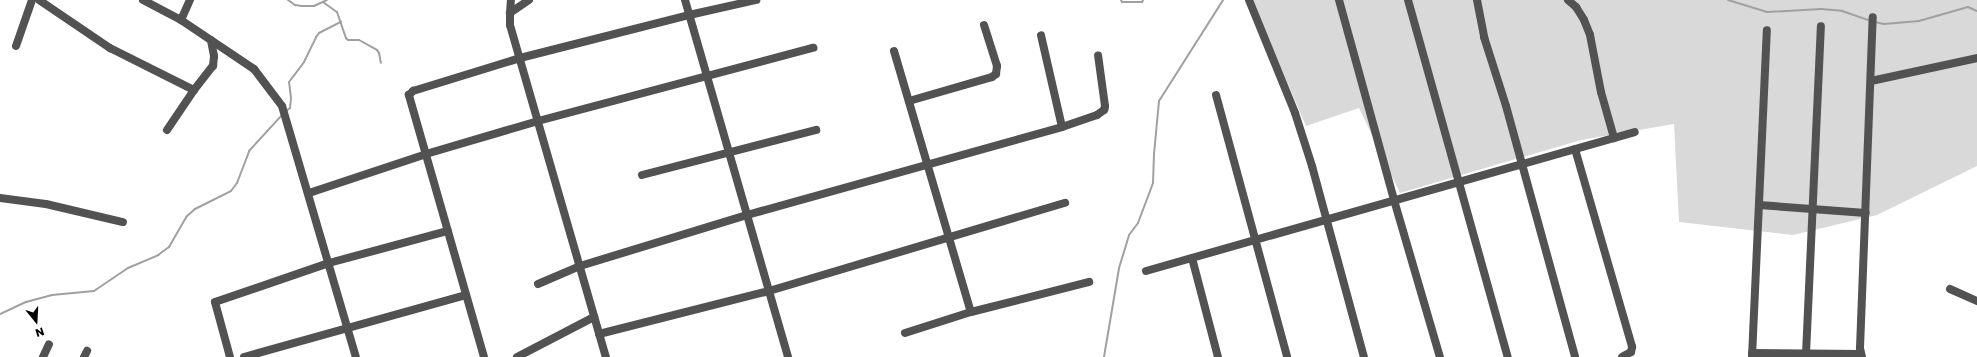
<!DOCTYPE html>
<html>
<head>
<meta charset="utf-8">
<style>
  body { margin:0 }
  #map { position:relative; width:1977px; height:357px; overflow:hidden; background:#fff; font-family:Poppins,sans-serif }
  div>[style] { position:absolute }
  .green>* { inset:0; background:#d9d9d9 }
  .stream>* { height:2px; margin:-1px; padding:0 1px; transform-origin:1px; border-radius:1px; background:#a0a0a0 }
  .minor>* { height:8px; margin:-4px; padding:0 4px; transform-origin:4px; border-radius:4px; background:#525252 }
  span { translate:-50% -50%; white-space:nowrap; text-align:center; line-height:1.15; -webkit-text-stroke:3px #fff; paint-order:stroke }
  .north { position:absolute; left:16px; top:301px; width:40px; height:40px; -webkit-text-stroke:3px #fff; paint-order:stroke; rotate:162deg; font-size:11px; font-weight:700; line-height:16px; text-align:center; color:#000 }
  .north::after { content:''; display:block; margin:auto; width:14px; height:18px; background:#000; clip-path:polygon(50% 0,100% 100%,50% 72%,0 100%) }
</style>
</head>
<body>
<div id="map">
  <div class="green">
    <div style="clip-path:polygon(1252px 0,1977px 0,1977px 166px,1877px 215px,1793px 235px,1679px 222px,1674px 124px,1581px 140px,1400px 193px,1359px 108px,1306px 126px)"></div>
  </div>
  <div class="stream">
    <div style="left:288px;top:0;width:9px;rotate:36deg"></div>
    <div style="left:295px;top:5px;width:7px;rotate:8deg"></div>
    <div style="left:302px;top:6px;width:12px"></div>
    <div style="left:314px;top:6px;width:14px;rotate:-25deg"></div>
    <div style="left:1121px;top:0;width:2px;rotate:63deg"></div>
    <div style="left:1122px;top:2px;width:20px"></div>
    <div style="left:1142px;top:2px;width:2px;rotate:-63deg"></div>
    <div style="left:1728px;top:0;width:41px;rotate:17.1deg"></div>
    <div style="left:1767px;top:12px;width:54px;rotate:-3.2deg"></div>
    <div style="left:1821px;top:9px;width:21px;rotate:5deg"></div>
    <div style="left:1842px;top:11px;width:31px;rotate:19deg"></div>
    <div style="left:323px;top:2px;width:17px;rotate:36deg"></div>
    <div style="left:337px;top:12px;width:28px;rotate:71deg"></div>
    <div style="left:346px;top:38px;width:3px;rotate:45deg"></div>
    <div style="left:348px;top:40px;width:11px"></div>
    <div style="left:359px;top:40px;width:21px;rotate:29deg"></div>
    <div style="left:377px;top:50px;width:4px;rotate:56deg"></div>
    <div style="left:379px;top:53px;width:10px;rotate:79deg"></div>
    <div style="left:1875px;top:22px;width:9px;rotate:13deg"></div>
    <div style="left:1884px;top:24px;width:35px;rotate:-5deg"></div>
    <div style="left:1919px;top:21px;width:51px;rotate:-15.9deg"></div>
    <div style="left:1968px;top:7px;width:10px;rotate:24deg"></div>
    <div style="left:285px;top:112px;width:6px;rotate:-39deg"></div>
    <div style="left:290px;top:108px;width:10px;rotate:-84deg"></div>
    <div style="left:291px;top:98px;width:16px;rotate:-97deg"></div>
    <div style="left:289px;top:82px;width:25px;rotate:-53deg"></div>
    <div style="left:304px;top:62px;width:28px;rotate:-64deg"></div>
    <div style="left:316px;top:37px;width:5px;rotate:-53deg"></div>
    <div style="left:319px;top:33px;width:25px;rotate:-27deg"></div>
    <div style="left:0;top:314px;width:29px;rotate:-25deg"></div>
    <div style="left:26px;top:302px;width:27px;rotate:-15deg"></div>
    <div style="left:52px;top:295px;width:42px;rotate:-5.4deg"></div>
    <div style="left:94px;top:291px;width:41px;rotate:-34.1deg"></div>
    <div style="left:128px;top:268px;width:33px;rotate:-23deg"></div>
    <div style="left:158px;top:255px;width:14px;rotate:-36deg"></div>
    <div style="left:169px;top:247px;width:34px;rotate:-60deg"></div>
    <div style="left:186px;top:217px;width:12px;rotate:-42deg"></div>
    <div style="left:195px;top:209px;width:40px;rotate:-26.6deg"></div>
    <div style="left:231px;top:191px;width:10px;rotate:-53deg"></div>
    <div style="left:237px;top:183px;width:34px;rotate:-69deg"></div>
    <div style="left:249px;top:151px;width:49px;rotate:-47.5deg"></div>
    <div style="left:1104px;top:357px;width:90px;rotate:-80.4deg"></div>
    <div style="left:1119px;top:268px;width:34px;rotate:-73deg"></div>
    <div style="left:1129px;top:235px;width:15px;rotate:-53deg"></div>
    <div style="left:1138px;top:223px;width:43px;rotate:-69.4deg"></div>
    <div style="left:1153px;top:183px;width:29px;rotate:-88deg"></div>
    <div style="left:1154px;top:154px;width:53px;rotate:-84.6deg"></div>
    <div style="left:1159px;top:101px;width:120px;rotate:-57.6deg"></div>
  </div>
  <div class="minor">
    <div style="left:39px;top:0;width:86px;rotate:34.1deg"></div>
    <div style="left:110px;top:48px;width:94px;rotate:26.6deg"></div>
    <div style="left:143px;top:0;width:43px;rotate:27.8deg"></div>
    <div style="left:181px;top:20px;width:88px;rotate:33.9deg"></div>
    <div style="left:254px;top:69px;width:46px;rotate:52.9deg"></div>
    <div style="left:282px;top:106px;width:262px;rotate:73.6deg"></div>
    <div style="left:529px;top:0;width:23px;rotate:146deg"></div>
    <div style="left:510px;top:13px;width:12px;rotate:90deg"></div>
    <div style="left:510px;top:25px;width:346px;rotate:73.9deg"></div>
    <div style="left:685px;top:0;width:372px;rotate:73.9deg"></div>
    <div style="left:1249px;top:0;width:122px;rotate:67.8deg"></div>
    <div style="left:1295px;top:113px;width:56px;rotate:72.2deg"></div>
    <div style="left:1312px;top:166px;width:198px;rotate:74.8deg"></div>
    <div style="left:1339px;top:0;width:207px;rotate:74.6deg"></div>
    <div style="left:1394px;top:200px;width:164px;rotate:73.7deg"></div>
    <div style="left:1408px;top:0;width:371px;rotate:74.4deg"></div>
    <div style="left:1477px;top:0;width:38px;rotate:79deg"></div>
    <div style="left:1484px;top:37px;width:72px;rotate:72.3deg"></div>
    <div style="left:1506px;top:106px;width:260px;rotate:74.6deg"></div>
    <div style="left:1568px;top:0;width:11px;rotate:41deg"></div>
    <div style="left:1576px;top:7px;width:15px;rotate:58deg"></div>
    <div style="left:1584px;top:20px;width:16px;rotate:68deg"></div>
    <div style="left:1590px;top:35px;width:58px;rotate:79.1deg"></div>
    <div style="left:1601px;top:92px;width:48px;rotate:74.2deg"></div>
    <div style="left:510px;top:13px;width:13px;rotate:-86deg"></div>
    <div style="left:181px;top:20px;width:22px;rotate:-66deg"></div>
    <div style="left:16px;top:46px;width:49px;rotate:-70.8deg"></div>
    <div style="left:894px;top:51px;width:272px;rotate:73.6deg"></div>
    <div style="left:1871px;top:81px;width:108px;rotate:-12.2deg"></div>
    <div style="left:1216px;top:95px;width:271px;rotate:74.8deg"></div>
    <div style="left:909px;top:101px;width:86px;rotate:-16.1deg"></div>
    <div style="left:992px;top:77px;width:5px;rotate:-37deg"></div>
    <div style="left:996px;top:74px;width:8px;rotate:-83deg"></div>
    <div style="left:997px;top:66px;width:43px;rotate:-107.6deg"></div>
    <div style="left:1062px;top:127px;width:37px;rotate:-19deg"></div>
    <div style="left:1097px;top:115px;width:9px;rotate:-36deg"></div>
    <div style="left:1104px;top:110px;width:4px;rotate:-76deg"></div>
    <div style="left:1105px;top:106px;width:51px;rotate:-97.8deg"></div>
    <div style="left:167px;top:130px;width:48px;rotate:-56deg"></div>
    <div style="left:194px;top:90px;width:31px;rotate:-52deg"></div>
    <div style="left:213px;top:66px;width:10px;rotate:-84deg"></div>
    <div style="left:214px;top:56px;width:16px;rotate:-101deg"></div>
    <div style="left:1575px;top:149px;width:206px;rotate:73.9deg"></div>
    <div style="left:1632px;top:347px;width:5px;rotate:101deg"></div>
    <div style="left:1631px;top:352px;width:10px;rotate:151deg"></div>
    <div style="left:642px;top:175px;width:180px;rotate:-14.5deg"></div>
    <div style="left:309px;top:193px;width:123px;rotate:-18.4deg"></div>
    <div style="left:426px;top:154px;width:117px;rotate:-16.4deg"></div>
    <div style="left:538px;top:121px;width:285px;rotate:-14.9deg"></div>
    <div style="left:0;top:198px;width:46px;rotate:7.4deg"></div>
    <div style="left:46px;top:204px;width:79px;rotate:13.2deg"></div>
    <div style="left:1759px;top:205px;width:107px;rotate:4.3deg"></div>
    <div style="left:1192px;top:258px;width:102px;rotate:75.3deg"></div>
    <div style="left:1146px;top:271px;width:508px;rotate:-15.87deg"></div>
    <div style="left:538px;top:284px;width:46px;rotate:-23.2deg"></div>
    <div style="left:580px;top:266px;width:175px;rotate:-17deg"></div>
    <div style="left:747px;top:215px;width:327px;rotate:-15.6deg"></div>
    <div style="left:1062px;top:127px;width:94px;rotate:-102.9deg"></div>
    <div style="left:1950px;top:289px;width:30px;rotate:24deg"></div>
    <div style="left:905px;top:333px;width:69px;rotate:-17.7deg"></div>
    <div style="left:971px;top:312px;width:122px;rotate:-14.3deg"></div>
    <div style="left:599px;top:334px;width:175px;rotate:-14.2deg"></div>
    <div style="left:769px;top:291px;width:309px;rotate:-16.6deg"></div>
    <div style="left:1752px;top:353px;width:108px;rotate:0.5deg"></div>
    <div style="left:1806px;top:354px;width:328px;rotate:-87.4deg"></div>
    <div style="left:43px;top:357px;width:14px;rotate:-65deg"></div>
    <div style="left:84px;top:357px;width:7px;rotate:-63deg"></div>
    <div style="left:230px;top:357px;width:57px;rotate:-105.3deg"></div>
    <div style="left:215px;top:302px;width:120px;rotate:-18.9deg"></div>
    <div style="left:329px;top:263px;width:123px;rotate:-15.1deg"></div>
    <div style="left:244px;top:357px;width:230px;rotate:-15.6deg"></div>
    <div style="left:484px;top:357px;width:273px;rotate:-106deg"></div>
    <div style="left:409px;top:95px;width:6px;rotate:-45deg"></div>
    <div style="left:413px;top:91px;width:112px;rotate:-17.1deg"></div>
    <div style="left:520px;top:58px;width:174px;rotate:-14.3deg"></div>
    <div style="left:689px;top:15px;width:69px;rotate:-12.6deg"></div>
    <div style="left:517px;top:357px;width:87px;rotate:-27.5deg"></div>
    <div style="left:1752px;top:357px;width:327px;rotate:-87.4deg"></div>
    <div style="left:1862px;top:357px;width:9px;rotate:-103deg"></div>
    <div style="left:1860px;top:348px;width:331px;rotate:-87.8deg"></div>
  </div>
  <div class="north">N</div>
</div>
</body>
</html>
